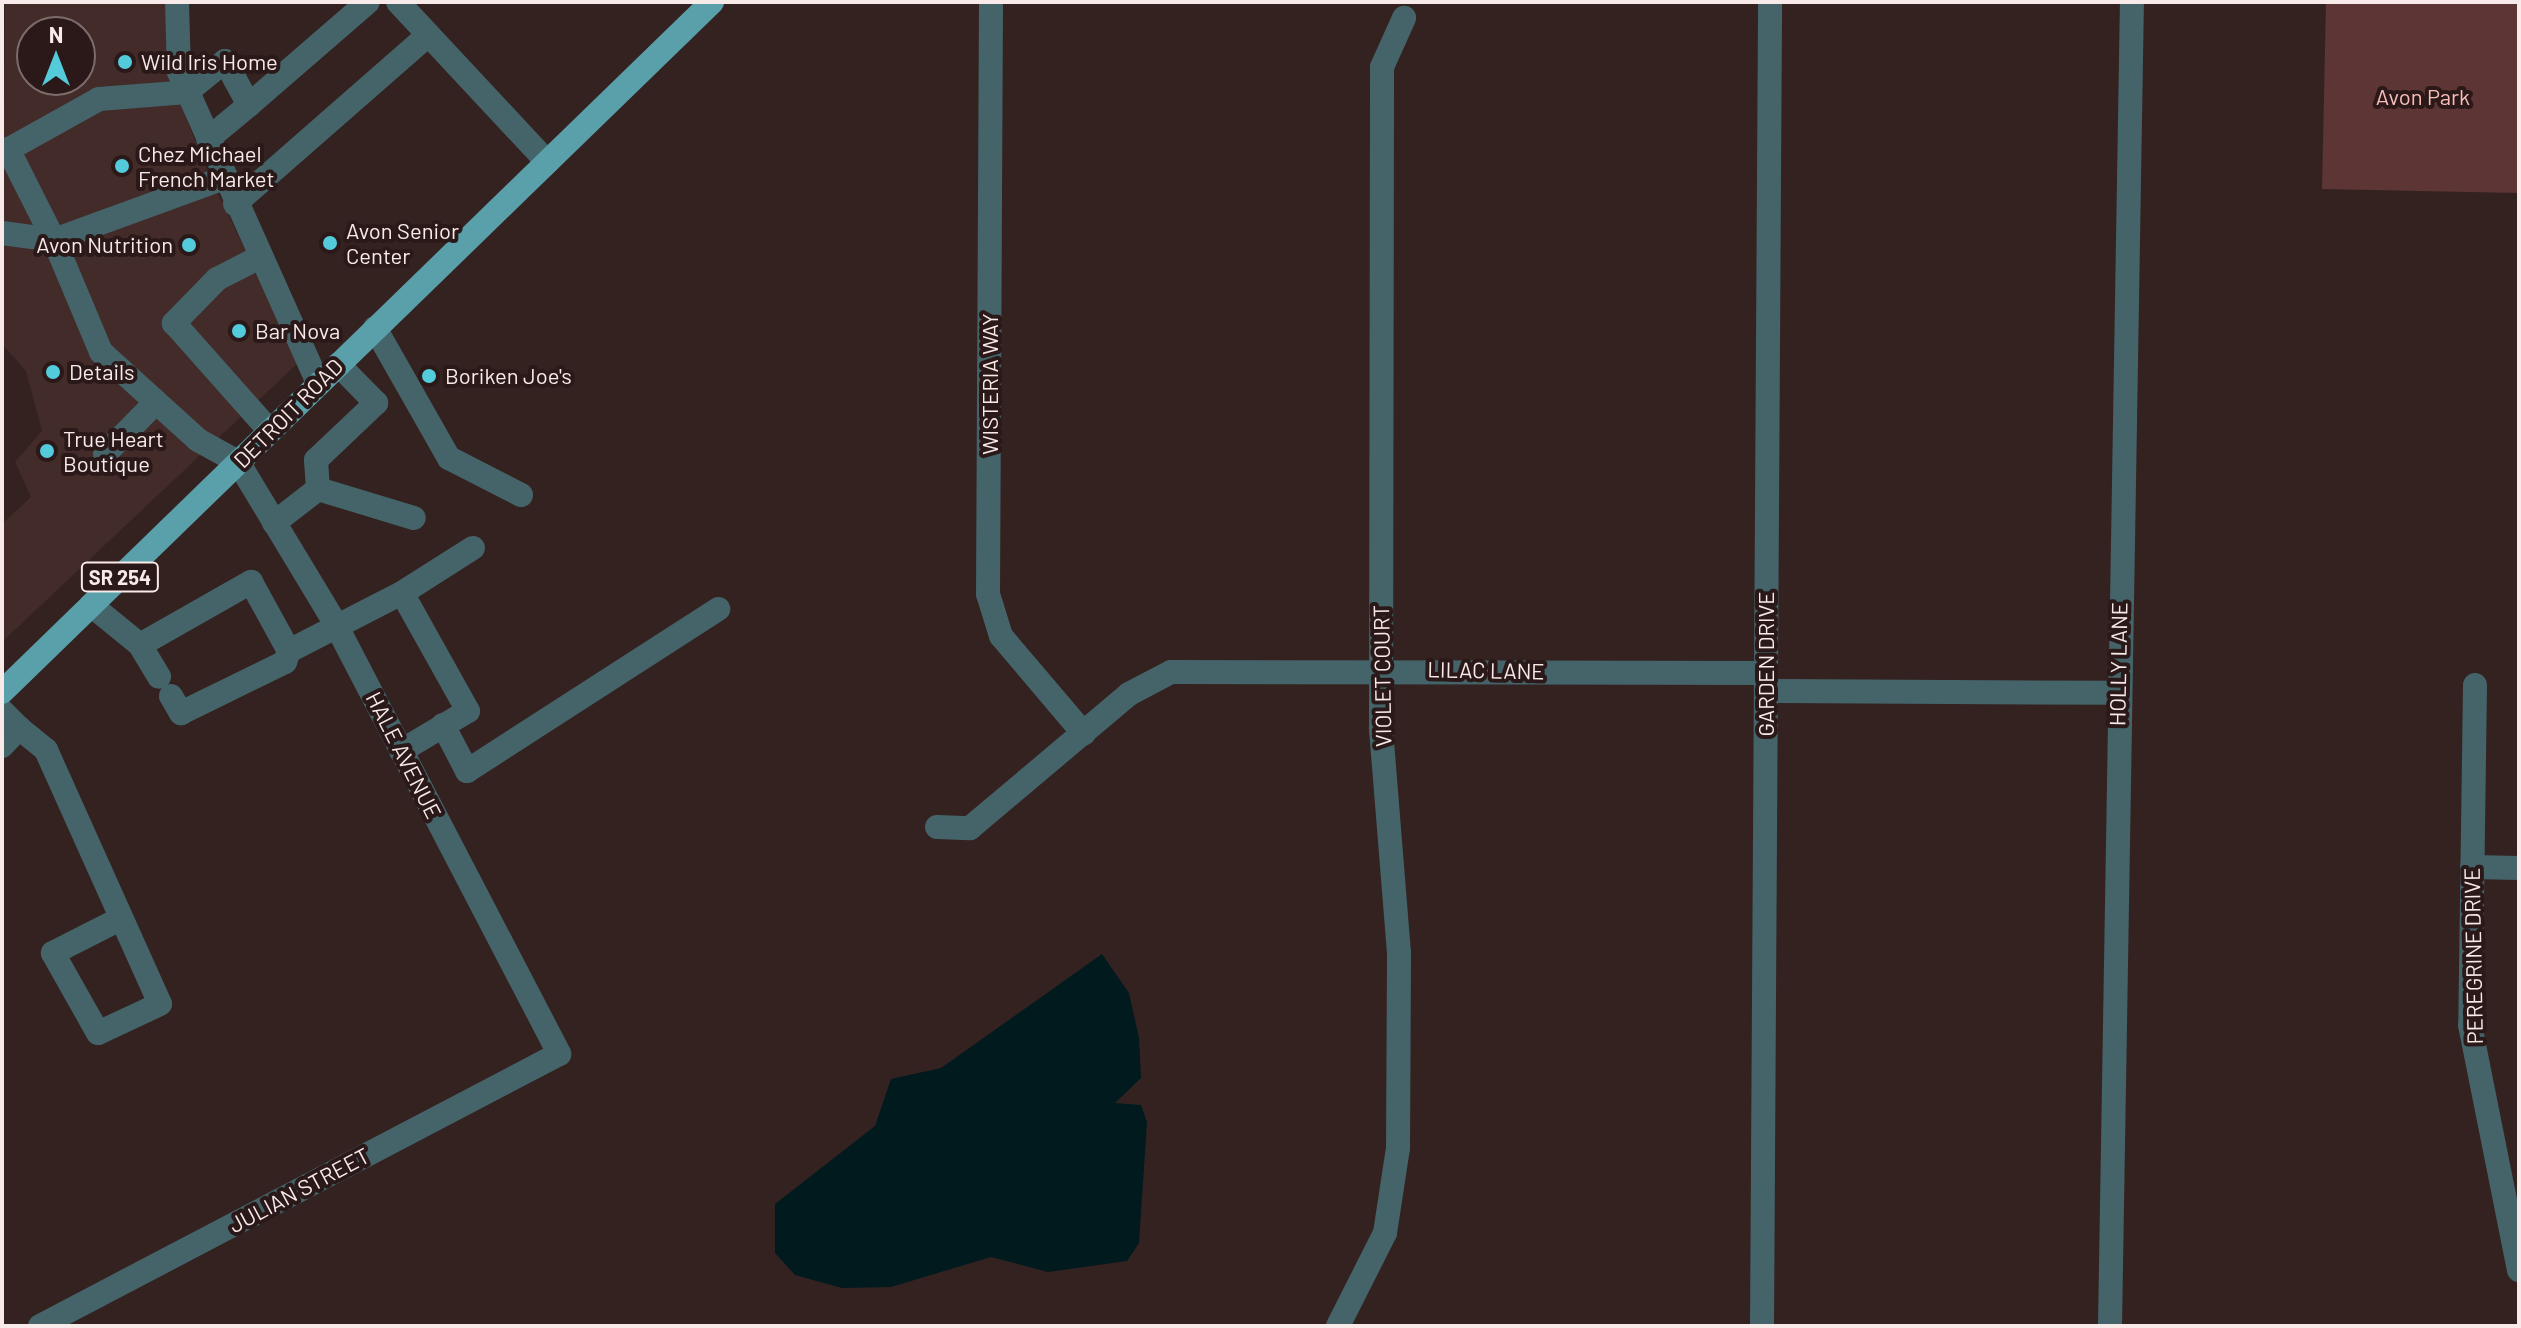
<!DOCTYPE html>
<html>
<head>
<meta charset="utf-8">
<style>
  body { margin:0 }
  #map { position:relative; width:2521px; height:1328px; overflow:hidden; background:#342221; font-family:Barlow,sans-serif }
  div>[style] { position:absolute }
  .built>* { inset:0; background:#432b29 }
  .green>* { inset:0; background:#5d3534 }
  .water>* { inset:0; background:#001a1e }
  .minor>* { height:24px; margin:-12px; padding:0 12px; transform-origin:12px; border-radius:12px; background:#446469 }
  .major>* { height:24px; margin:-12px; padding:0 12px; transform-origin:12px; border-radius:12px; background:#59a0ab }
  .dots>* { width:22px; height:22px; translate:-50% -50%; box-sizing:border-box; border:4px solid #2a1918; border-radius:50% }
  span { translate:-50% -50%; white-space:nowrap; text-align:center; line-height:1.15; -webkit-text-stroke:8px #2a1918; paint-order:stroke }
  .shield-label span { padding:2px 6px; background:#2a1918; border:2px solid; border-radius:6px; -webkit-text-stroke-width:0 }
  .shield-label { font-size:20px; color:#f7eae9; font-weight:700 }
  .poi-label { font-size:22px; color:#f7eae9 }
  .left { translate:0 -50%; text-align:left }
  .right { translate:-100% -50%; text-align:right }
  .park-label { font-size:22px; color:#fabeba }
  .street-label { font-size:22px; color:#f7eae9 }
  .frame { position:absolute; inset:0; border:4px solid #f7eae9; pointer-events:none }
  .north { position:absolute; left:16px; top:16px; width:80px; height:80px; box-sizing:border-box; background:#2a1918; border:2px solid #7c6d6c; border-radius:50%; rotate:0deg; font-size:22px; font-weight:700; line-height:32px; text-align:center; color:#f7eae9 }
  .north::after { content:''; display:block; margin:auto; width:28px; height:36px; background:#53cbdb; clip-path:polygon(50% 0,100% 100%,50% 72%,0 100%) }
</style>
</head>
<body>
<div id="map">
  <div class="built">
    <div style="clip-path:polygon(evenodd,5px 2px,169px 2px,175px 91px,212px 182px,300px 361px,2px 642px,2px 524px,31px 497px,15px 462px,42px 431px,26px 371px,2px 344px,5px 2px,32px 32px,80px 32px,80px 80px,32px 80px,32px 32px)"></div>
  </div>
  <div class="green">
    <div style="clip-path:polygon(2326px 2px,2519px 2px,2519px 193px,2322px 189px)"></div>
  </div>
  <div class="water">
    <div style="clip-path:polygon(1102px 954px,1129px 993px,1139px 1038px,1141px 1078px,1115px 1103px,1141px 1105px,1147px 1122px,1139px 1243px,1127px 1261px,1048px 1272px,991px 1257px,891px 1287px,842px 1288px,795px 1275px,775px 1253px,775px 1204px,875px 1126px,891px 1079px,941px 1068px)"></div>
  </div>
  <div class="minor">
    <div style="left:177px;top:2px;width:70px;rotate:88.4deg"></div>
    <div style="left:179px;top:72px;width:341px;rotate:65.9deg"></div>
    <div style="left:398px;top:2px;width:219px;rotate:47deg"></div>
    <div style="left:991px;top:2px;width:592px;rotate:90.29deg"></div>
    <div style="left:988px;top:594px;width:44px;rotate:72.8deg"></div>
    <div style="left:1001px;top:636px;width:128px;rotate:49.7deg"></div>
    <div style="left:208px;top:139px;width:53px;rotate:-39.7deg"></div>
    <div style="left:8px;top:149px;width:102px;rotate:63.2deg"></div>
    <div style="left:54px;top:240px;width:181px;rotate:-20deg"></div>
    <div style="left:2px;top:153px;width:111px;rotate:-29.1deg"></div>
    <div style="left:99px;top:99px;width:88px;rotate:-4.5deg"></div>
    <div style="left:187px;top:92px;width:49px;rotate:-39.2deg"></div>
    <div style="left:225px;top:61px;width:50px;rotate:61.4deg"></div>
    <div style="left:249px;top:105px;width:157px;rotate:-40.9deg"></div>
    <div style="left:235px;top:204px;width:257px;rotate:-41.2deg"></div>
    <div style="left:2px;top:233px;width:52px;rotate:7.7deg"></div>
    <div style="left:54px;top:240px;width:121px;rotate:67.2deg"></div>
    <div style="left:101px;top:352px;width:131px;rotate:42.2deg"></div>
    <div style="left:198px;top:440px;width:46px;rotate:28.8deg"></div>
    <div style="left:238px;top:462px;width:188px;rotate:58.9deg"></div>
    <div style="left:335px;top:623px;width:486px;rotate:62.5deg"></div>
    <div style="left:559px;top:1054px;width:586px;rotate:152.34deg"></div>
    <div style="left:260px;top:257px;width:48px;rotate:152.9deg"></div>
    <div style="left:217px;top:279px;width:62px;rotate:134.3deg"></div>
    <div style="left:174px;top:323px;width:144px;rotate:48.4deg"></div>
    <div style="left:375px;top:328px;width:150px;rotate:60.4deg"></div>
    <div style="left:449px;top:458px;width:81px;rotate:27.2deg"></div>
    <div style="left:105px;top:454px;width:71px;rotate:-45.6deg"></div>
    <div style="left:318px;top:489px;width:100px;rotate:16.8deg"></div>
    <div style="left:274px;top:523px;width:56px;rotate:-37.7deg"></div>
    <div style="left:318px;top:489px;width:29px;rotate:-94deg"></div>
    <div style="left:316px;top:460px;width:83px;rotate:-43.5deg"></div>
    <div style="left:376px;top:403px;width:54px;rotate:-134.3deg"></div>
    <div style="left:91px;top:605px;width:63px;rotate:39.2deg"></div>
    <div style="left:140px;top:645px;width:128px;rotate:-29.6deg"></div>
    <div style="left:251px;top:582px;width:79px;rotate:61.2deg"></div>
    <div style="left:289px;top:651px;width:127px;rotate:-27.2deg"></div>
    <div style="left:402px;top:593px;width:84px;rotate:-32.4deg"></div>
    <div style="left:140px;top:645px;width:37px;rotate:59deg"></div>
    <div style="left:2475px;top:685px;width:340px;rotate:90.8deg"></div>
    <div style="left:2470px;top:1025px;width:250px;rotate:78.7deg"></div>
    <div style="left:1766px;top:691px;width:352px;rotate:0.3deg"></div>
    <div style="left:171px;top:696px;width:20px;rotate:60deg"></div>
    <div style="left:181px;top:713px;width:116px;rotate:-26.1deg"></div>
    <div style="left:285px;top:662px;width:12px;rotate:-70deg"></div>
    <div style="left:2px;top:711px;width:24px;rotate:45deg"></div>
    <div style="left:443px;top:725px;width:52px;rotate:62.4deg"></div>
    <div style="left:467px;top:771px;width:299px;rotate:-32.8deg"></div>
    <div style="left:2px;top:746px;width:25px;rotate:-47deg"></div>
    <div style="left:19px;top:728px;width:35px;rotate:39deg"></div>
    <div style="left:46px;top:750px;width:278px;rotate:65.8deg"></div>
    <div style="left:160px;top:1004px;width:68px;rotate:154.9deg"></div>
    <div style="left:98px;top:1033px;width:92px;rotate:-119.4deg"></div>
    <div style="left:53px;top:953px;width:75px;rotate:-26.9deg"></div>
    <div style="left:401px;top:751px;width:78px;rotate:-30.8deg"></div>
    <div style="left:468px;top:711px;width:135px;rotate:-119.2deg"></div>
    <div style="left:937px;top:827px;width:33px;rotate:2deg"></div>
    <div style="left:970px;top:828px;width:208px;rotate:-40.1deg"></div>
    <div style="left:1129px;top:694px;width:47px;rotate:-27.6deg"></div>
    <div style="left:1171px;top:672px;width:595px;rotate:0.1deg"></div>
    <div style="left:2472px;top:867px;width:47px;rotate:1.2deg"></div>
    <div style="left:1338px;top:1326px;width:104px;rotate:-63.2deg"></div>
    <div style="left:1385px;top:1233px;width:86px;rotate:-81.3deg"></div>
    <div style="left:1398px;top:1148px;width:195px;rotate:-89.7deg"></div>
    <div style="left:1399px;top:953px;width:226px;rotate:-94.6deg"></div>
    <div style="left:1381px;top:728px;width:661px;rotate:-89.91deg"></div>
    <div style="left:1382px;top:67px;width:54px;rotate:-65.8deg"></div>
    <div style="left:1762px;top:1326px;width:1324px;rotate:-89.65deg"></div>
    <div style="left:2110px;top:1326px;width:1324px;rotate:-89.05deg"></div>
  </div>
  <div class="major">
    <div style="left:2px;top:692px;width:990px;rotate:-44.18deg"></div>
  </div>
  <div class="dots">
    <div style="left:125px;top:62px;background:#53cbdb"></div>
    <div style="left:122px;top:166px;background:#53cbdb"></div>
    <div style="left:330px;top:243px;background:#53cbdb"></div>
    <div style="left:189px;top:245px;background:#53cbdb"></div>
    <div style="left:239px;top:331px;background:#53cbdb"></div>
    <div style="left:53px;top:372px;background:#53cbdb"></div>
    <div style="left:429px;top:376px;background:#53cbdb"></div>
    <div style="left:47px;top:451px;background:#53cbdb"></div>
  </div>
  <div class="shield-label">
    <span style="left:120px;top:577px">SR 254</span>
  </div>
  <div class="poi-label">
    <span class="left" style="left:141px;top:62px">Wild Iris Home</span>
    <span class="left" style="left:138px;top:166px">Chez Michael<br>French Market</span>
    <span class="left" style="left:346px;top:243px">Avon Senior<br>Center</span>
    <span class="right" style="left:173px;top:245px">Avon Nutrition</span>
    <span class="left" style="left:255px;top:331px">Bar Nova</span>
    <span class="left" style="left:69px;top:372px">Details</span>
    <span class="left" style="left:445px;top:376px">Boriken Joe's</span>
    <span class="left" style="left:63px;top:451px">True Heart<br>Boutique</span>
  </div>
  <div class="park-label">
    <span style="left:2423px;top:97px">Avon Park</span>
  </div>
  <div class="street-label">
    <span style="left:990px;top:384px;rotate:-90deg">WISTERIA WAY</span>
    <span style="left:288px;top:413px;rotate:-45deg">DETROIT ROAD</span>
    <span style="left:1766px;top:664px;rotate:-90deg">GARDEN DRIVE</span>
    <span style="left:2118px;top:664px;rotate:-89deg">HOLLY LANE</span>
    <span style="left:1486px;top:670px;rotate:1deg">LILAC LANE</span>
    <span style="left:1382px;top:676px;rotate:-91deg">VIOLET COURT</span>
    <span style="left:404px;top:755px;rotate:63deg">HALE AVENUE</span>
    <span style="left:2473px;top:956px;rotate:-91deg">PEREGRINE DRIVE</span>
    <span style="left:299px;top:1190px;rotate:-28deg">JULIAN STREET</span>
  </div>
  <div class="frame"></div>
  <div class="north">N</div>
</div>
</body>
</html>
